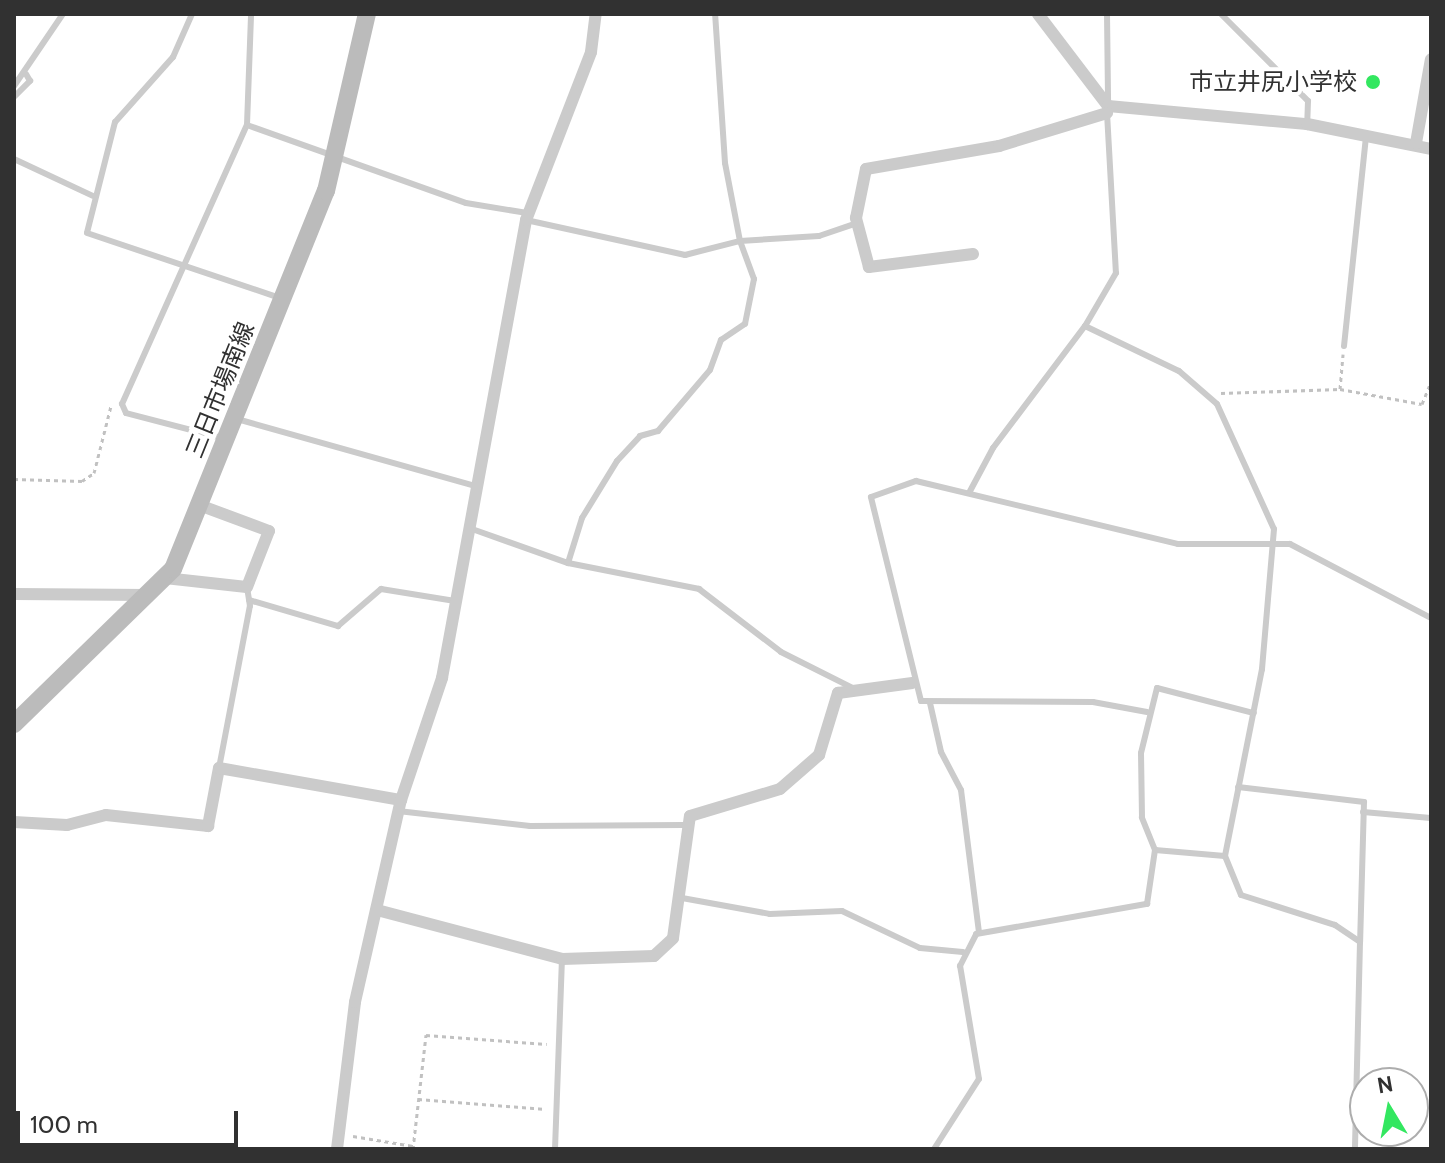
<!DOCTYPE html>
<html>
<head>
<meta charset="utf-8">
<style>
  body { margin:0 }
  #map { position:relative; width:1445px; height:1163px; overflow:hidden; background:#fff; font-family:Cabin,"Noto Sans JP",sans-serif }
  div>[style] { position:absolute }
  .path>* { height:3px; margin-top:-1.5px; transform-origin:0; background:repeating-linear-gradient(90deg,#c1c1c1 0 4px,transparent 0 8px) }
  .lane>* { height:6px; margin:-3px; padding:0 3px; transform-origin:3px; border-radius:3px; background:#cbcbcb }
  .street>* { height:12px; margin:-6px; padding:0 6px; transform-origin:6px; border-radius:6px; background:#cbcbcb }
  .secondary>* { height:18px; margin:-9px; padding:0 9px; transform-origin:9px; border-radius:9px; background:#bbb }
  .dots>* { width:22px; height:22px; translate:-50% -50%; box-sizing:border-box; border:4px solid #fff; border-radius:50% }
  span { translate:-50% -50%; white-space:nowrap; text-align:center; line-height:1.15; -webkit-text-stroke:8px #fff; paint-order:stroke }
  .poi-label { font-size:24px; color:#313131 }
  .right { translate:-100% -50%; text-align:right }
  .street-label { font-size:24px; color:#313131 }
  .frame { position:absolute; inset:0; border:16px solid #313131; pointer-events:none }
  .north { position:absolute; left:1349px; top:1067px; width:80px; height:80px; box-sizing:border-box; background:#fff; border:2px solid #adadad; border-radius:50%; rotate:350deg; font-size:22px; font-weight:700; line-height:32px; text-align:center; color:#313131 }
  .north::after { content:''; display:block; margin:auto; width:28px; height:36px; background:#33e760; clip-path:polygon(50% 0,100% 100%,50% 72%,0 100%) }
  .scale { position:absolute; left:16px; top:1111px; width:222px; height:36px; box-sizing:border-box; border:4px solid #313131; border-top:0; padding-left:10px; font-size:24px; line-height:28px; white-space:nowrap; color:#313131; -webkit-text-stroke:6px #fff; paint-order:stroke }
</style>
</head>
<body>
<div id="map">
  <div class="path">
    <div style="left:1340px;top:389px;width:35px;rotate:-85deg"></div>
    <div style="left:1221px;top:393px;width:119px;rotate:-1.9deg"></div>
    <div style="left:1340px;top:389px;width:83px;rotate:10.4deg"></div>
    <div style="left:1422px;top:404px;width:24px;rotate:-68deg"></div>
    <div style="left:14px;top:479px;width:68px;rotate:1.7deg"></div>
    <div style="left:82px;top:481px;width:14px;rotate:-34deg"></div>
    <div style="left:94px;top:473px;width:69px;rotate:-75.8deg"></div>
    <div style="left:418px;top:1099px;width:128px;rotate:4.5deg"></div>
    <div style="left:353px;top:1136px;width:61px;rotate:9.5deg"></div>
    <div style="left:413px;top:1149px;width:115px;rotate:-83.5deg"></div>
    <div style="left:426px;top:1035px;width:121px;rotate:4.3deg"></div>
  </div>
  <div class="lane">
    <div style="left:192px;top:14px;width:47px;rotate:113.8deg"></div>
    <div style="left:173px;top:57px;width:87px;rotate:131.7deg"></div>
    <div style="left:115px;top:122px;width:114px;rotate:104.2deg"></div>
    <div style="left:87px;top:233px;width:204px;rotate:18.6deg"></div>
    <div style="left:1107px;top:14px;width:88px;rotate:89.3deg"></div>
    <div style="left:1221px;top:14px;width:123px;rotate:45deg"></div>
    <div style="left:1308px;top:101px;width:23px;rotate:92deg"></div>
    <div style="left:14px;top:86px;width:87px;rotate:-55.8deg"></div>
    <div style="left:14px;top:97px;width:23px;rotate:-45deg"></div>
    <div style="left:30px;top:81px;width:8px;rotate:-120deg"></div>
    <div style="left:1107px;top:113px;width:160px;rotate:86.8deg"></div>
    <div style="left:1116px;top:273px;width:61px;rotate:120.3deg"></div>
    <div style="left:1085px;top:326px;width:104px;rotate:25.6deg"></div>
    <div style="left:1179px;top:371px;width:50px;rotate:41deg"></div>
    <div style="left:1217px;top:404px;width:137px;rotate:65.5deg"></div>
    <div style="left:1274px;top:529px;width:141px;rotate:94.9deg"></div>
    <div style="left:1262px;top:669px;width:191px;rotate:101.2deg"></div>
    <div style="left:1225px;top:856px;width:42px;rotate:67.7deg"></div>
    <div style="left:1241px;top:895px;width:99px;rotate:17.7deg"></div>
    <div style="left:1335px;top:925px;width:30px;rotate:34deg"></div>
    <div style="left:1360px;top:942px;width:207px;rotate:91.4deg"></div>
    <div style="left:247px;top:125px;width:111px;rotate:-87.9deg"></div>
    <div style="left:14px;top:159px;width:87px;rotate:25.1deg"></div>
    <div style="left:526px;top:220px;width:163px;rotate:12.4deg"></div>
    <div style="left:685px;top:255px;width:57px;rotate:-14.3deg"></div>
    <div style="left:740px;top:241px;width:79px;rotate:-100.9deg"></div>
    <div style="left:725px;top:163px;width:149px;rotate:-93.8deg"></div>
    <div style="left:1344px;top:346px;width:212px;rotate:-84deg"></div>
    <div style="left:237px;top:419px;width:248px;rotate:15.7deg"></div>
    <div style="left:222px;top:438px;width:99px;rotate:-165.4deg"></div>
    <div style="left:126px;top:413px;width:10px;rotate:-114deg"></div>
    <div style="left:122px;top:404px;width:306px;rotate:-65.9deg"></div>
    <div style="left:247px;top:125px;width:232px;rotate:19.6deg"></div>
    <div style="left:466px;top:203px;width:62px;rotate:9.3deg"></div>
    <div style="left:969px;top:493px;width:51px;rotate:-61.9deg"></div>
    <div style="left:993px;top:448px;width:153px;rotate:-53deg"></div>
    <div style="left:472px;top:529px;width:102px;rotate:19.5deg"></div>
    <div style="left:568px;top:563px;width:134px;rotate:11.2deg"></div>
    <div style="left:699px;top:589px;width:103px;rotate:37.5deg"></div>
    <div style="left:781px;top:652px;width:80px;rotate:26.6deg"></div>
    <div style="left:568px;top:563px;width:47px;rotate:-72.7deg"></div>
    <div style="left:582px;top:518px;width:67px;rotate:-58.4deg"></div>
    <div style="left:617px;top:461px;width:34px;rotate:-47deg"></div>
    <div style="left:640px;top:436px;width:19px;rotate:-16deg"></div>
    <div style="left:658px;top:431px;width:80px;rotate:-49.6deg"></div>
    <div style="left:710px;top:370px;width:32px;rotate:-70deg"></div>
    <div style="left:721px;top:340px;width:29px;rotate:-34deg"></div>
    <div style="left:745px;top:324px;width:46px;rotate:-78.7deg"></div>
    <div style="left:754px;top:279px;width:40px;rotate:-110.2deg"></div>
    <div style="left:740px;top:241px;width:79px;rotate:-3.6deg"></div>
    <div style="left:819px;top:236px;width:40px;rotate:-18.9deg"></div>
    <div style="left:249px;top:600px;width:93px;rotate:16.3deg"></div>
    <div style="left:338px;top:626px;width:57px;rotate:-40.7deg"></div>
    <div style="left:381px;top:589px;width:75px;rotate:9.2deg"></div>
    <div style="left:930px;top:703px;width:50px;rotate:77.3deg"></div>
    <div style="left:941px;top:752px;width:43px;rotate:62.2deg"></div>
    <div style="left:961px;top:790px;width:143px;rotate:82.8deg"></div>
    <div style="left:1147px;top:712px;width:55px;rotate:-169.5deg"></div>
    <div style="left:1093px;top:702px;width:172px;rotate:-179.7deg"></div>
    <div style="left:921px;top:701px;width:210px;rotate:-103.8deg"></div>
    <div style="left:871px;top:497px;width:48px;rotate:-19.6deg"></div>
    <div style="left:916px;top:481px;width:269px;rotate:13.5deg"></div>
    <div style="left:1178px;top:544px;width:112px"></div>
    <div style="left:1290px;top:544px;width:159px;rotate:27.7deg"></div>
    <div style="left:219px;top:768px;width:165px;rotate:-79.2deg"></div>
    <div style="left:250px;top:606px;width:19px;rotate:-99deg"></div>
    <div style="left:1238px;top:787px;width:127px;rotate:6.8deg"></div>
    <div style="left:1364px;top:802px;width:140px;rotate:91.6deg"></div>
    <div style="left:398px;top:811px;width:133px;rotate:6.5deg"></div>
    <div style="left:530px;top:826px;width:153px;rotate:-0.4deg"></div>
    <div style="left:1363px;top:812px;width:68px;rotate:5deg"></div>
    <div style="left:1155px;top:850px;width:70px;rotate:4.9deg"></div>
    <div style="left:682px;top:898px;width:89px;rotate:10.3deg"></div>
    <div style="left:770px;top:914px;width:72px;rotate:-2.4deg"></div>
    <div style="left:842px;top:911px;width:86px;rotate:25.4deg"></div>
    <div style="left:920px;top:948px;width:43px;rotate:5.3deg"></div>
    <div style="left:555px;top:1149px;width:190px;rotate:-87.9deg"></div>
    <div style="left:934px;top:1149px;width:83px;rotate:-57.3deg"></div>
    <div style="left:979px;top:1079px;width:115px;rotate:-99.5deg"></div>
    <div style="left:960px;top:966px;width:36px;rotate:-63deg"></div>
    <div style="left:976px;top:934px;width:174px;rotate:-10deg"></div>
    <div style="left:1147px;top:904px;width:55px;rotate:-81.6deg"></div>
    <div style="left:1155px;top:850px;width:35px;rotate:-112deg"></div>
    <div style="left:1142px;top:817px;width:64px;rotate:-90.9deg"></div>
    <div style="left:1141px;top:753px;width:67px;rotate:-76.2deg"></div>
    <div style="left:1157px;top:688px;width:100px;rotate:14.5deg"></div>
  </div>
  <div class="street">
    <div style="left:1038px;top:14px;width:116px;rotate:52.7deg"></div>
    <div style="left:1108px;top:106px;width:200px;rotate:5.2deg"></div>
    <div style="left:1307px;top:124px;width:126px;rotate:11.4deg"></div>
    <div style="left:1416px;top:143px;width:85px;rotate:-79.9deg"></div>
    <div style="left:973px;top:254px;width:105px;rotate:172.9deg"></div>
    <div style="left:869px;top:267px;width:51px;rotate:-104.9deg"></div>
    <div style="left:856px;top:218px;width:50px;rotate:-78.5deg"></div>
    <div style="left:866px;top:169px;width:135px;rotate:-9.8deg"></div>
    <div style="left:999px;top:146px;width:113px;rotate:-17deg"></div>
    <div style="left:165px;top:578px;width:82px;rotate:6.3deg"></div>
    <div style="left:247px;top:587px;width:60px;rotate:-68.6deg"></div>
    <div style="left:269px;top:531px;width:75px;rotate:-159.6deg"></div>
    <div style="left:14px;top:594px;width:134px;rotate:0.4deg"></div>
    <div style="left:14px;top:822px;width:53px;rotate:3.2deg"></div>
    <div style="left:67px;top:825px;width:40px;rotate:-14.4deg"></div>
    <div style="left:106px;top:815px;width:103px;rotate:6.2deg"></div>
    <div style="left:208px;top:826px;width:59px;rotate:-79.3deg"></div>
    <div style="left:219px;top:768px;width:185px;rotate:10deg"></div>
    <div style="left:377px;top:910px;width:191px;rotate:14.8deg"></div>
    <div style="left:562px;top:959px;width:92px;rotate:-1.9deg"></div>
    <div style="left:654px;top:956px;width:26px;rotate:-43deg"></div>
    <div style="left:673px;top:938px;width:123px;rotate:-82.1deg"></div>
    <div style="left:690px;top:816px;width:94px;rotate:-16.7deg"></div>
    <div style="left:780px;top:789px;width:52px;rotate:-41.1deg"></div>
    <div style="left:819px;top:755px;width:65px;rotate:-73deg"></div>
    <div style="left:838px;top:693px;width:75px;rotate:-7.7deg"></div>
    <div style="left:337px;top:1149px;width:148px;rotate:-83deg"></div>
    <div style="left:355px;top:1002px;width:207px;rotate:-77.2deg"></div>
    <div style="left:401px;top:800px;width:129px;rotate:-71.4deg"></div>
    <div style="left:442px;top:678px;width:466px;rotate:-79.6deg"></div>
    <div style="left:526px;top:220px;width:180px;rotate:-68.8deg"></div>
    <div style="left:591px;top:52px;width:38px;rotate:-83deg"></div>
  </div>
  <div class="secondary">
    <div style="left:14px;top:724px;width:222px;rotate:-44.3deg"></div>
    <div style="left:173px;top:569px;width:408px;rotate:-68deg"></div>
    <div style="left:326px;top:191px;width:182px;rotate:-77deg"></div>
  </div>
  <div class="dots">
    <div style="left:1373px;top:82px;background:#33e760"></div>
  </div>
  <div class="poi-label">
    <span class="right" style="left:1357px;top:82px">市立井尻小学校</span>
  </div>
  <div class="street-label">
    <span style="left:220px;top:390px;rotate:-68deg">三日市場南線</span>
  </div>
  <div class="frame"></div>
  <div class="north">N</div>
  <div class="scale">100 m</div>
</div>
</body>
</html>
